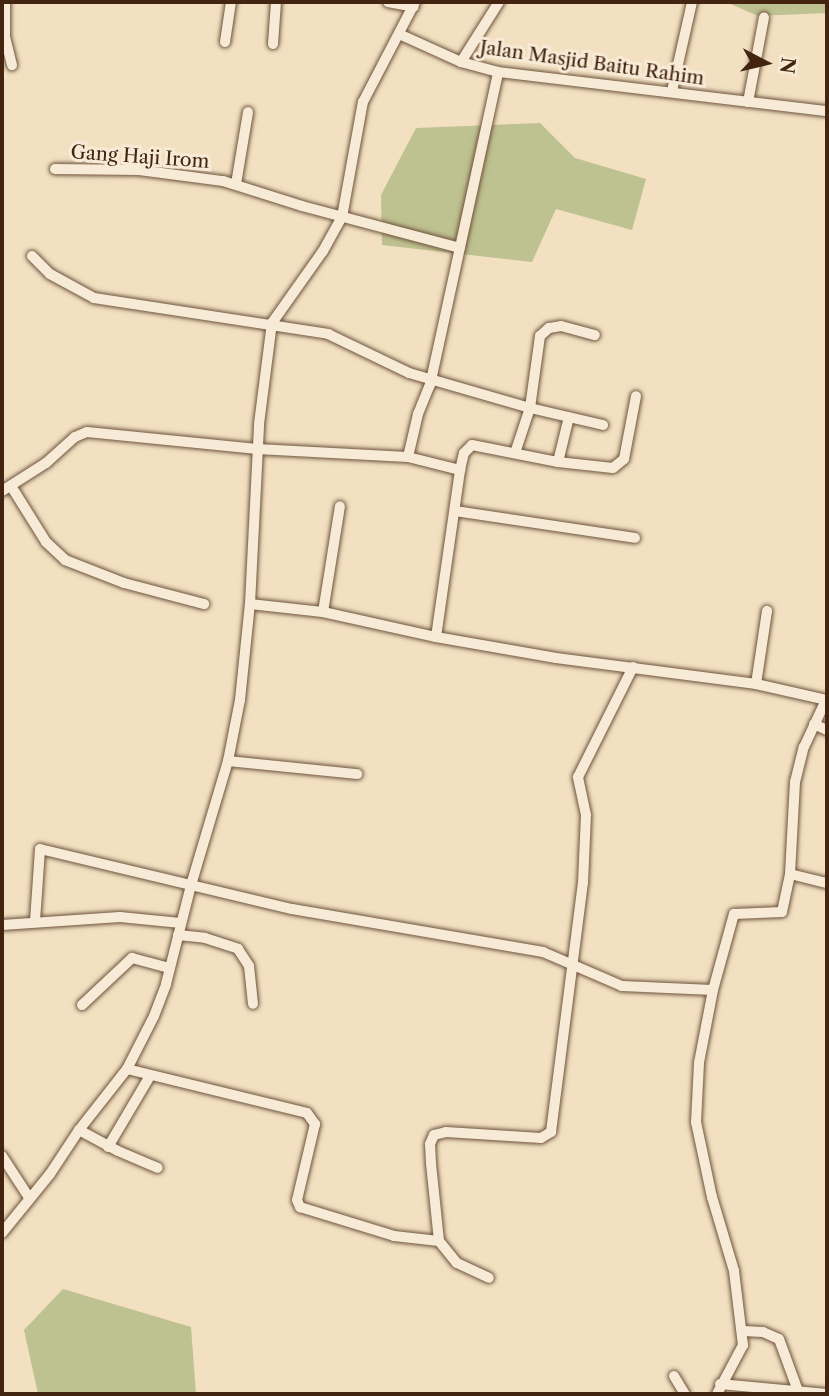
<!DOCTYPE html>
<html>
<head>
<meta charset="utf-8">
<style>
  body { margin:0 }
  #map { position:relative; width:829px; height:1396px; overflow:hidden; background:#f2e0c1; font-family:"Libre Caslon Text",serif }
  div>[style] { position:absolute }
  .green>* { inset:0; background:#bec190 }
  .roads { filter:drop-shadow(0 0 2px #6e533c) drop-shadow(0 0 2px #6e533c) }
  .street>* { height:10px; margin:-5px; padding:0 5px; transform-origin:5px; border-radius:5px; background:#f7ebd7 }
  span { translate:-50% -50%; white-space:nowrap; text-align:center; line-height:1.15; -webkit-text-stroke:6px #f7ebd7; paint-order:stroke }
  .street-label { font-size:19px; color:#422410 }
  .frame { position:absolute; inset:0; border:4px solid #422410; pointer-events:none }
  .north { position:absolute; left:731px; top:28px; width:70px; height:70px; -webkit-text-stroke:5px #f7ebd7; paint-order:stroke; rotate:97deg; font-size:19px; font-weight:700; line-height:28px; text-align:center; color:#422410 }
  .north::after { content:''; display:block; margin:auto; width:24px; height:32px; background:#422410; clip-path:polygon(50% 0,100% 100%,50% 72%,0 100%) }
</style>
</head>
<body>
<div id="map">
  <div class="green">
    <div style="clip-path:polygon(726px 2px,827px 2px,827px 13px,758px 16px)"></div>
    <div style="clip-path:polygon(540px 123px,575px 158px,646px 179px,632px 230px,556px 209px,532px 262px,382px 245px,381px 195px,416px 128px)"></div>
    <div style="clip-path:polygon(63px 1289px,191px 1327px,196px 1394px,38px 1394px,24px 1330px)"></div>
  </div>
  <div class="roads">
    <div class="street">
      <div style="left:5px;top:2px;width:35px;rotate:90deg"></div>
      <div style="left:5px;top:37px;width:29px;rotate:76deg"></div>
      <div style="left:388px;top:2px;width:26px;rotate:11deg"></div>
      <div style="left:399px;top:34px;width:68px;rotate:24.3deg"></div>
      <div style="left:461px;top:62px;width:38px;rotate:15deg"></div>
      <div style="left:498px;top:72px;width:331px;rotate:6.8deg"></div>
      <div style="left:225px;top:42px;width:40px;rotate:-81.5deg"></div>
      <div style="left:273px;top:44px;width:42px;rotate:-85.9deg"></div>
      <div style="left:461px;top:62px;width:71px;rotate:-57.7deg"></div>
      <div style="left:672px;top:91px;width:91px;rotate:-77.3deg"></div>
      <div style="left:748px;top:102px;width:86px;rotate:-79.3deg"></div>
      <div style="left:55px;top:169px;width:84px;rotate:0.7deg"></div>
      <div style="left:139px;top:170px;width:85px;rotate:7.5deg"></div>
      <div style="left:223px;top:181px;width:83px;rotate:17.6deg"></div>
      <div style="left:302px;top:206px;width:163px;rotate:14.9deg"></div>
      <div style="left:236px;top:184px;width:73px;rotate:-80.5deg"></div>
      <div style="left:32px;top:256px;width:25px;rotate:45deg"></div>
      <div style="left:50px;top:274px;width:50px;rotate:28.6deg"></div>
      <div style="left:94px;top:298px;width:237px;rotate:8.7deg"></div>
      <div style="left:328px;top:334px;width:90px;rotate:25.7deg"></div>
      <div style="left:409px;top:373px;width:126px;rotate:16.1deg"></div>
      <div style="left:530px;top:408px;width:75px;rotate:13.1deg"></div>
      <div style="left:515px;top:453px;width:47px;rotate:-71.6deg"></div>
      <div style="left:530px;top:408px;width:73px;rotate:-82.1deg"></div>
      <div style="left:540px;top:336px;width:12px;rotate:-42deg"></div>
      <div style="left:549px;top:328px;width:12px;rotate:-9deg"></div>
      <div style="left:561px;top:326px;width:35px;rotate:15deg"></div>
      <div style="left:408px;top:457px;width:54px;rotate:14deg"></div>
      <div style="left:460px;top:470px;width:17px;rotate:-77deg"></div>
      <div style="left:464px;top:453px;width:11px;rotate:-45deg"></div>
      <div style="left:472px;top:445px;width:88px;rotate:11.2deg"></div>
      <div style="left:558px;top:462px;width:55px;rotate:6.2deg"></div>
      <div style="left:613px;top:468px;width:14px;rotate:-39deg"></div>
      <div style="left:624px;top:459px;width:64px;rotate:-79.2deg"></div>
      <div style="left:558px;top:462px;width:46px;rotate:-76.3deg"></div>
      <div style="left:11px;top:486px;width:66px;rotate:58deg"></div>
      <div style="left:46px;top:542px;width:26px;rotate:43deg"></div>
      <div style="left:65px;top:560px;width:63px;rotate:21.3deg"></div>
      <div style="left:124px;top:583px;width:83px;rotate:14.7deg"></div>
      <div style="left:2px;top:491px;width:52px;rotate:-32.5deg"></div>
      <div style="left:46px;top:463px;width:39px;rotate:-42deg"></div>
      <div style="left:75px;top:437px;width:13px;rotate:-23deg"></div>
      <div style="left:87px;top:432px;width:171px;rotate:5.7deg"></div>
      <div style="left:257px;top:449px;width:151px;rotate:3deg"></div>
      <div style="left:408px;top:457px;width:44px;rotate:-76.9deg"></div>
      <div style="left:418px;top:414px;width:31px;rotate:-68deg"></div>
      <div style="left:430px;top:385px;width:320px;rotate:-77.7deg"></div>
      <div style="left:455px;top:511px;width:182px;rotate:8.5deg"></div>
      <div style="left:250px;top:604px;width:73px;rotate:6.3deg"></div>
      <div style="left:323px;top:612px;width:116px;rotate:12.5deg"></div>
      <div style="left:436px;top:637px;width:122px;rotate:9.9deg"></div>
      <div style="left:556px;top:658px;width:202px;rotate:7.4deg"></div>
      <div style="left:756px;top:684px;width:73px;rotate:12.7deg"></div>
      <div style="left:323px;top:612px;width:107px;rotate:-80.9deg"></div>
      <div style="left:436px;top:637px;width:169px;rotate:-81.8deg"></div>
      <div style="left:756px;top:684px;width:74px;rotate:-81.4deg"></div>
      <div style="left:814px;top:724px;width:14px;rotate:25deg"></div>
      <div style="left:228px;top:761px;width:130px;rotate:5.8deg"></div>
      <div style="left:790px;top:874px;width:92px;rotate:-86.9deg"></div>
      <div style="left:795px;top:782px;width:36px;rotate:-76deg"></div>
      <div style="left:804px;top:747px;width:52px;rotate:-64.9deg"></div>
      <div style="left:35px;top:921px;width:72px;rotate:-86deg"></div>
      <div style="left:40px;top:849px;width:259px;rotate:13.4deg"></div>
      <div style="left:292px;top:909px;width:255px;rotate:9.7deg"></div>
      <div style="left:543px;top:952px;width:86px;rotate:23.3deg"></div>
      <div style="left:622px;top:986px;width:91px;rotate:2.5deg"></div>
      <div style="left:713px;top:990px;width:79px;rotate:-74.6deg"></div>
      <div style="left:734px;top:914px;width:48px;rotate:-2.4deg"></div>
      <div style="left:782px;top:912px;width:39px;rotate:-78deg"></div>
      <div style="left:790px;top:874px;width:38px;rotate:14deg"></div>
      <div style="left:2px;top:925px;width:118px;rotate:-3.9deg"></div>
      <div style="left:120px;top:917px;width:61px;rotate:5.6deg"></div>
      <div style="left:178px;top:935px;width:27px;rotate:6deg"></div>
      <div style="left:205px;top:938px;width:35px;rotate:18deg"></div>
      <div style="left:238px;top:949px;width:20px;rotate:57deg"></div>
      <div style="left:249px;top:966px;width:38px;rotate:84deg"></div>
      <div style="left:713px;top:990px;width:74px;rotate:100.9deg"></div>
      <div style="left:699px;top:1063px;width:59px;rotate:92.9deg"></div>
      <div style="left:696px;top:1122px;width:77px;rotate:78deg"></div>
      <div style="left:712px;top:1197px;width:77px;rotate:73.4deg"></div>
      <div style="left:734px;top:1271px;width:75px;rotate:83.1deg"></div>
      <div style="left:743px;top:1345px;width:55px;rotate:118deg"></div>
      <div style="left:82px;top:1005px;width:69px;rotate:-43.2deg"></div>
      <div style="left:132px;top:958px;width:38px;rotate:15deg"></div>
      <div style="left:127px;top:1069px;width:185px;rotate:13.7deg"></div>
      <div style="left:307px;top:1113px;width:14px;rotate:54deg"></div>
      <div style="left:315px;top:1124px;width:78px;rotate:103.3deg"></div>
      <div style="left:297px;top:1200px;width:8px;rotate:67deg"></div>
      <div style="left:300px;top:1207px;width:98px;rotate:17.1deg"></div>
      <div style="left:394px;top:1236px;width:45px;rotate:6.3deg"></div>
      <div style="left:439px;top:1241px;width:28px;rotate:51deg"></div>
      <div style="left:457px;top:1263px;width:35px;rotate:25deg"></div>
      <div style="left:79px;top:1130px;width:44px;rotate:28.3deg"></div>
      <div style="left:118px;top:1151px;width:43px;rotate:23deg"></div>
      <div style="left:108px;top:1147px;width:82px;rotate:-59.4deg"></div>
      <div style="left:2px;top:1156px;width:51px;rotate:56.9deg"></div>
      <div style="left:2px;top:1233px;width:76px;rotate:-50.9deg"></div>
      <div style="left:50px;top:1174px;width:53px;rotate:-56.6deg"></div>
      <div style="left:79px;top:1130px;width:78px;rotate:-51.8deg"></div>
      <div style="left:127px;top:1069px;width:59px;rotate:-63deg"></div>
      <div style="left:154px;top:1016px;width:34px;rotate:-69deg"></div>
      <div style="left:166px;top:984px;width:102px;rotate:-75.8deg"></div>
      <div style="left:191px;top:885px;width:129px;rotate:-73.4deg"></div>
      <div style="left:228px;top:761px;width:62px;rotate:-78.9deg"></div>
      <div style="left:240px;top:700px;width:97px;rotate:-84.1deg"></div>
      <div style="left:250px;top:604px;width:180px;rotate:-87.1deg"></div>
      <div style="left:259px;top:424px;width:102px;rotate:-82.7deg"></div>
      <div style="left:272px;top:323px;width:88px;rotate:-54.7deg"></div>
      <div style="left:323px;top:251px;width:39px;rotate:-61deg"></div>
      <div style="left:342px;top:217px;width:117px;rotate:-79.7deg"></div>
      <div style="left:363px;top:102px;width:113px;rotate:-62.5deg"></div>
      <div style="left:439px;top:1241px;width:78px;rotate:-95.9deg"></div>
      <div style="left:431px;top:1163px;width:19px;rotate:-93deg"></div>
      <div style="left:430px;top:1144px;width:10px;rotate:-66deg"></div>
      <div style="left:434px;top:1135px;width:12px;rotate:-14deg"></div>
      <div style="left:446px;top:1132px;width:95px;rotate:3.6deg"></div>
      <div style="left:541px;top:1138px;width:12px;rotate:-31deg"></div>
      <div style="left:551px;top:1132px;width:251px;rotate:-82.7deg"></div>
      <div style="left:583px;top:883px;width:68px;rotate:-87.5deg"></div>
      <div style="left:586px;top:815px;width:39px;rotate:-102deg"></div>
      <div style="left:578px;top:777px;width:123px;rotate:-63.4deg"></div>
      <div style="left:743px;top:1331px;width:20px;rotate:3deg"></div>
      <div style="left:763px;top:1332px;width:17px;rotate:24deg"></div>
      <div style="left:779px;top:1339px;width:55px;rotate:69.9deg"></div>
      <div style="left:674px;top:1376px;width:21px;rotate:59deg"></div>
      <div style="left:720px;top:1384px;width:107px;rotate:5.3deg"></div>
    </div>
  </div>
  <div class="street-label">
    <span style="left:592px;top:63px;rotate:8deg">Jalan Masjid Baitu Rahim</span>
    <span style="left:140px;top:157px;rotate:4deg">Gang Haji Irom</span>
  </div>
  <div class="frame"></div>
  <div class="north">N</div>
</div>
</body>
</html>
